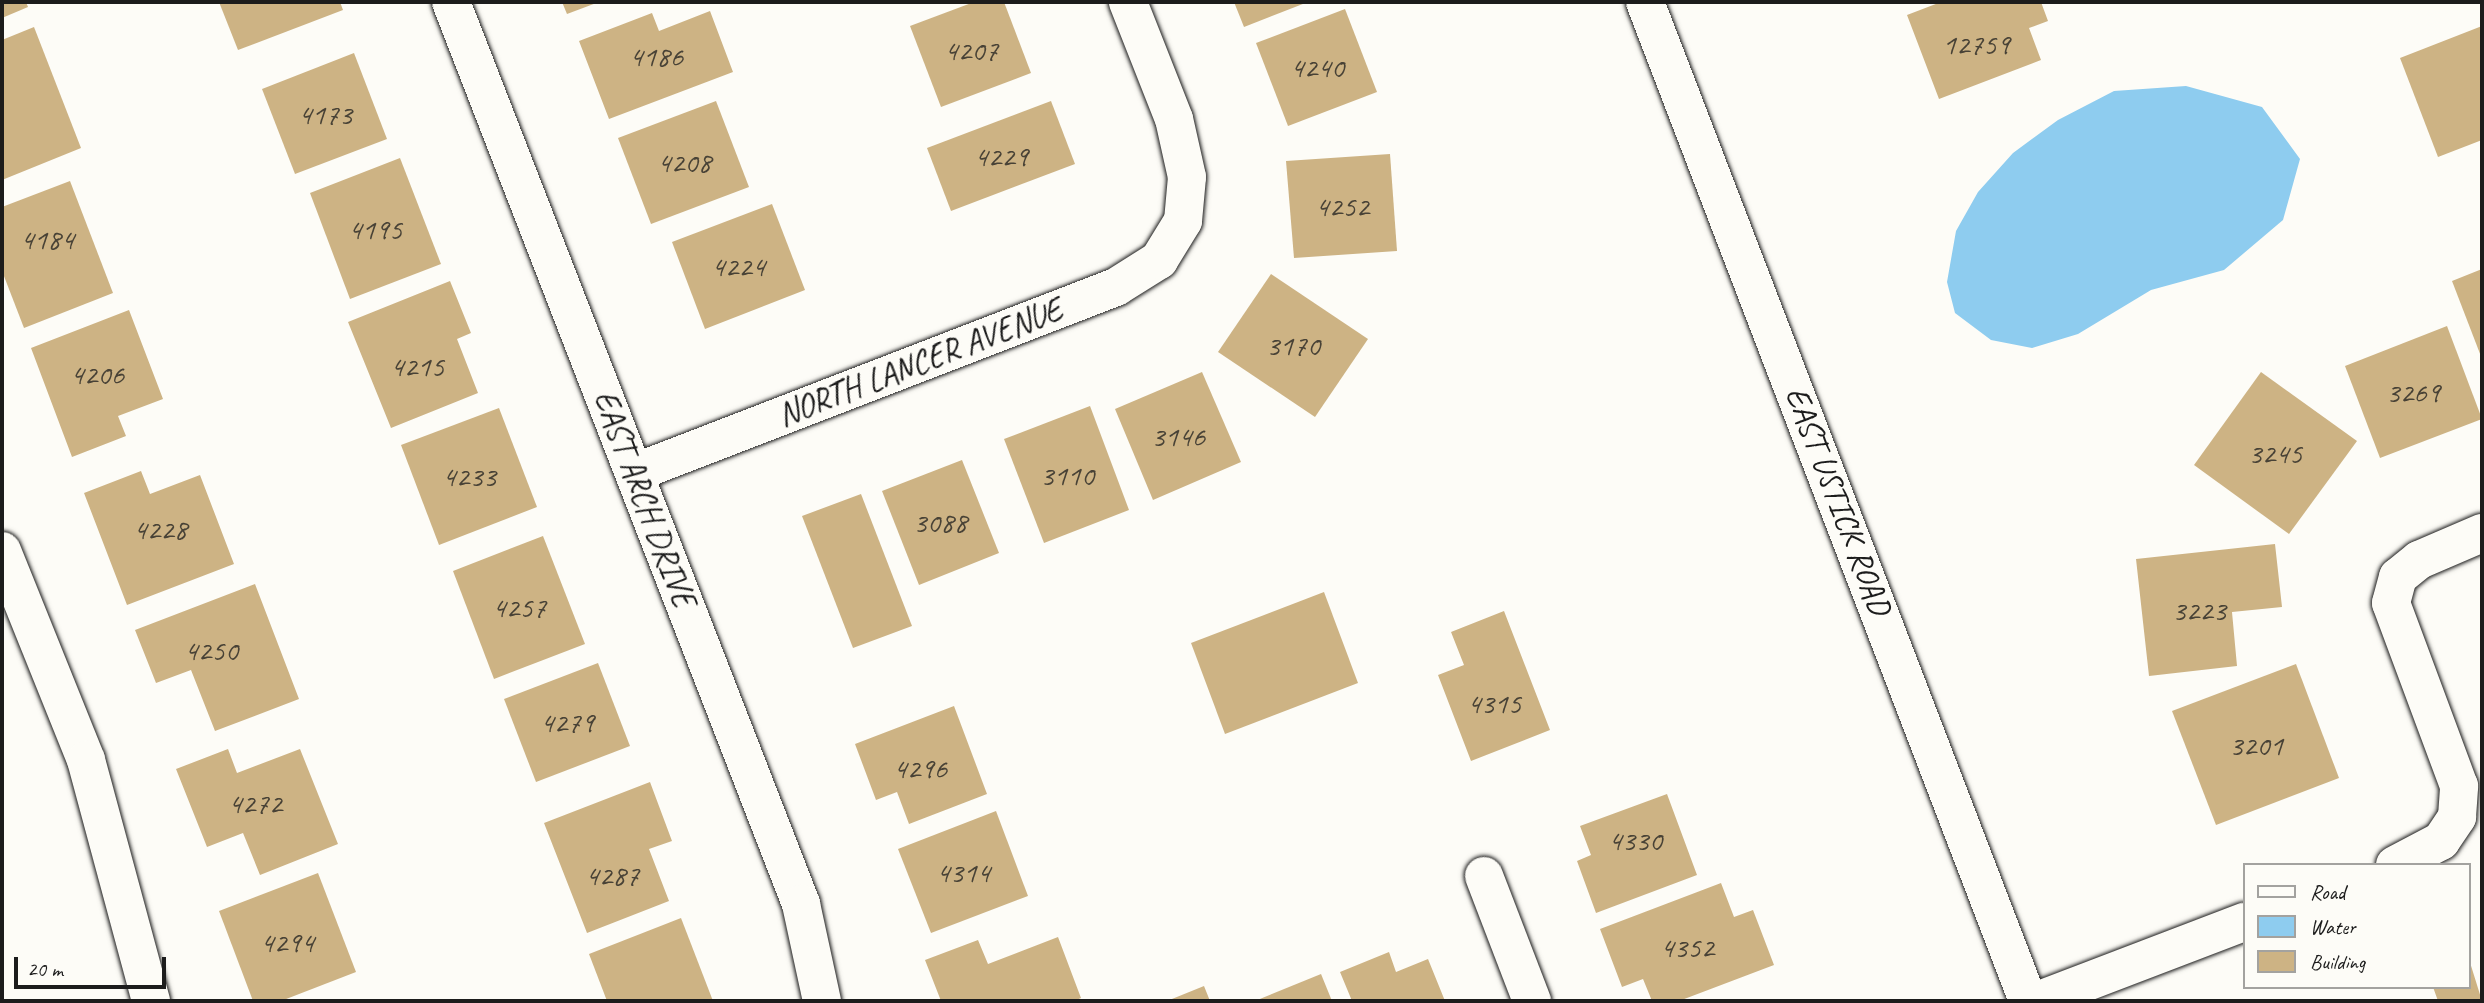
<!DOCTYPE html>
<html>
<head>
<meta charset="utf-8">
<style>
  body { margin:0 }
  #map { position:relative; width:2484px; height:1003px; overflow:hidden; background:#fdfcf7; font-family:Caveat,sans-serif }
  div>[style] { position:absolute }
  .water>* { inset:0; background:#8eccef }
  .building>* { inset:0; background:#cdb384 }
  .roads { filter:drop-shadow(0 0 2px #1c1c1c) drop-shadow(0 0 2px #1c1c1c) }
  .street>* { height:38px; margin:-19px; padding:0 19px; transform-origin:19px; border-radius:19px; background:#fdfcf7 }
  .secondary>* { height:38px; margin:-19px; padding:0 19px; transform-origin:19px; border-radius:19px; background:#fdfcf7 }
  span { translate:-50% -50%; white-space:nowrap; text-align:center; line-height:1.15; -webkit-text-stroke:5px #fdfcf7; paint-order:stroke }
  .number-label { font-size:30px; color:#484236 }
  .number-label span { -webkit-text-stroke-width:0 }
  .street-label { font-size:33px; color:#1c1c1c }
  .frame { position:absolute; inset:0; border:4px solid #1c1c1c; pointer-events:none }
  .legend { position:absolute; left:2243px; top:863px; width:228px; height:126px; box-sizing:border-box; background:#fdfcf7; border:2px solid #a3a29f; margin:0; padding:9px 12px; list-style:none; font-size:21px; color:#1c1c1c }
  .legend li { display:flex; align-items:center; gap:14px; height:35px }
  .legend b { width:35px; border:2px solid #a3a29f }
  .scale { position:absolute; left:14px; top:957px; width:152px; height:32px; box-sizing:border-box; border:4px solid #1c1c1c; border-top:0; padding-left:9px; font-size:21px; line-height:24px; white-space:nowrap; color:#1c1c1c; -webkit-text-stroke:5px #fdfcf7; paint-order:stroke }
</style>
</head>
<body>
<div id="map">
  <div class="water">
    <div style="clip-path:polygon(2186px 86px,2262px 107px,2300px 159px,2283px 220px,2224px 270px,2151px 290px,2078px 334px,2032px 348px,1991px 340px,1955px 313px,1947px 282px,1956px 231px,1978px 192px,2013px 153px,2058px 120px,2114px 91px)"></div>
  </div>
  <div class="building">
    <div style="clip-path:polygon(2px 2px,26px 2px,28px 7px,2px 18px)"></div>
    <div style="clip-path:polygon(219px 2px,340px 2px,343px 10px,238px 50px)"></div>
    <div style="clip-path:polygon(562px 2px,599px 2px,567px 14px)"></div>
    <div style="clip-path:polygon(974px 2px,1004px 2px,1031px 73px,941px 107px,910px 26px)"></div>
    <div style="clip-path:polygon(1234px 2px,1308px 2px,1244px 27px)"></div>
    <div style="clip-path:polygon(1941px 2px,2041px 2px,2048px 21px,2029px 28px,2041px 60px,1939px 99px,1907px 15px)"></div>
    <div style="clip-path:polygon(1345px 9px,1377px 92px,1288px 126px,1256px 43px)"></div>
    <div style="clip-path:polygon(710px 11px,733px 72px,609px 119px,579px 41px,652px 13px,659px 31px)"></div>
    <div style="clip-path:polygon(2482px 26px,2482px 140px,2438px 157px,2400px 58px)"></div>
    <div style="clip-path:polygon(34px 27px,81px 148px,2px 180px,2px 40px)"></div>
    <div style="clip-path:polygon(354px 53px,387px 139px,295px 174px,262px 89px)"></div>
    <div style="clip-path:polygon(716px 101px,749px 187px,651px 224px,618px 138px)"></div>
    <div style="clip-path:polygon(1051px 101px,1075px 164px,951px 211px,927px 148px)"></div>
    <div style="clip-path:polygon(1390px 154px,1397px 251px,1294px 258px,1286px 161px)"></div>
    <div style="clip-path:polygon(400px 158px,441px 264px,350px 299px,310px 193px)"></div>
    <div style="clip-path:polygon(70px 181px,113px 293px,24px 328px,2px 271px,2px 207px)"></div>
    <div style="clip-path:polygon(772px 204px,805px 290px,705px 329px,672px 242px)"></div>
    <div style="clip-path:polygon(2482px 269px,2482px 359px,2452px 281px)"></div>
    <div style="clip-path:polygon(1271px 274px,1368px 339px,1315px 417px,1218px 352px)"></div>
    <div style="clip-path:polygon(450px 281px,471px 333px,457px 339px,478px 393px,391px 428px,348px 322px)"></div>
    <div style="clip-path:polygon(129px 310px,163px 399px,118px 416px,126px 436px,72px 457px,31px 348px)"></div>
    <div style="clip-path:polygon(2447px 326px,2482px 419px,2380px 458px,2345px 366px)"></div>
    <div style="clip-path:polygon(1202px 372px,1241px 462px,1153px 500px,1115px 409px)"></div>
    <div style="clip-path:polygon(2261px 372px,2357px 441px,2289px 534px,2194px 465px)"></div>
    <div style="clip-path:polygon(1090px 406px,1129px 510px,1044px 543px,1004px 439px)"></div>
    <div style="clip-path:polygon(499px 408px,537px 507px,439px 545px,401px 445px)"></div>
    <div style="clip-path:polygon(962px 460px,999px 553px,919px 585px,882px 491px)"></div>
    <div style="clip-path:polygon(141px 471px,150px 494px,200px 475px,234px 564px,127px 605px,84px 493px)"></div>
    <div style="clip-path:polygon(861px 494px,912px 626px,853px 648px,802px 516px)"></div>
    <div style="clip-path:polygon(543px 536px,585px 644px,494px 679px,453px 571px)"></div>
    <div style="clip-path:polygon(2275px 544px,2282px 607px,2232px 612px,2237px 666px,2149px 676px,2136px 559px)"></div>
    <div style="clip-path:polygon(255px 584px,299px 699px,215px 731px,191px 670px,156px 683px,135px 630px)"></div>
    <div style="clip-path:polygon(1324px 592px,1358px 683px,1225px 734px,1191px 643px)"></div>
    <div style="clip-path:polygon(1504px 611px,1550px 730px,1471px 761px,1438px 675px,1464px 665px,1451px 632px)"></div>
    <div style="clip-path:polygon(598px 663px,630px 746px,536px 782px,504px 699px)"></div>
    <div style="clip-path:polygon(2296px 664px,2339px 778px,2216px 825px,2172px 711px)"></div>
    <div style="clip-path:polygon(954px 706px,987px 794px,909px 824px,897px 792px,876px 800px,855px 744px)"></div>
    <div style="clip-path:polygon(228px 749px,237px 773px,300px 749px,338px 844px,260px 875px,243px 833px,207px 847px,176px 769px)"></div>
    <div style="clip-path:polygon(650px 782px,672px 841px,649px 849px,669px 901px,587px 933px,544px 823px)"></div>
    <div style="clip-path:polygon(1667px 794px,1697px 875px,1596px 913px,1577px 861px,1591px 855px,1580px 826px)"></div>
    <div style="clip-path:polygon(996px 811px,1028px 896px,931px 933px,898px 849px)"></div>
    <div style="clip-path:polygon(318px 873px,356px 972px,281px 1001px,253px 1001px,219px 911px)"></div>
    <div style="clip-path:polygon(1721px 883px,1734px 917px,1753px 910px,1774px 965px,1679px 1001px,1652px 1001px,1643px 979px,1622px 987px,1600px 929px)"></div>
    <div style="clip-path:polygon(681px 918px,713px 1001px,607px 1001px,589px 954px)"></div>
    <div style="clip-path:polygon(1058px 937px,1081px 998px,1074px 1001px,941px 1001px,925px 960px,978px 940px,988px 964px)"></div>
    <div style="clip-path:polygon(1389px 952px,1396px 972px,1428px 959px,1445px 1001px,1352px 1001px,1340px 972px)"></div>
    <div style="clip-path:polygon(2468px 956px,2482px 1001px,2438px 1001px,2433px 987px,2468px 987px)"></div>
    <div style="clip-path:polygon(1321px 974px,1332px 1001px,1255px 1001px)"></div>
    <div style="clip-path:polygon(1204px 986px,1210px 1001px,1167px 1001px)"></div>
  </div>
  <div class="roads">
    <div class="street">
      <div style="left:451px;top:2px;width:968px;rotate:68.79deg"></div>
      <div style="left:801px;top:904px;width:99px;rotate:77.8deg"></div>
      <div style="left:634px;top:473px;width:517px;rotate:-21.1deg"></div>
      <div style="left:1116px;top:287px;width:51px;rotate:-32.1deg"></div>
      <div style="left:1159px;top:260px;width:46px;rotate:-58.4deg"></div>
      <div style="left:1183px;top:221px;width:44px;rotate:-84.8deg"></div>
      <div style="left:1187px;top:177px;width:59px;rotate:-102.6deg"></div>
      <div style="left:1174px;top:119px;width:126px;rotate:-111.5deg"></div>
      <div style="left:2px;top:551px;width:225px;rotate:68.1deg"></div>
      <div style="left:86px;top:760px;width:250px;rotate:74.9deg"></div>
      <div style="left:2395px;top:865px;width:52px;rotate:-27.6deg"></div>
      <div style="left:2441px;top:841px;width:29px;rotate:-56deg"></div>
      <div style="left:2457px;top:817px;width:31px;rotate:-86deg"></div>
      <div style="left:2459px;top:786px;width:195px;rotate:-110.4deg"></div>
      <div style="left:2391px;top:603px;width:27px;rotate:-75deg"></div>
      <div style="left:2398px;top:577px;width:27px;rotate:-39deg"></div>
      <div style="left:2419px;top:560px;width:69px;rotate:-23.2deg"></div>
      <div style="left:1484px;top:876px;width:134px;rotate:69deg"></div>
      <div style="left:2037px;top:1001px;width:222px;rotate:-20.9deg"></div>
    </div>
    <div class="secondary">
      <div style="left:1645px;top:2px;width:1070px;rotate:69.02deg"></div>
    </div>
  </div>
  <div class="number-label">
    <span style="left:1976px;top:44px">12759</span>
    <span style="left:971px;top:50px">4207</span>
    <span style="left:656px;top:56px">4186</span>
    <span style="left:1317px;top:67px">4240</span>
    <span style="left:325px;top:114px">4173</span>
    <span style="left:1001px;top:156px">4229</span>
    <span style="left:684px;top:162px">4208</span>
    <span style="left:1342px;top:206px">4252</span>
    <span style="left:375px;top:229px">4195</span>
    <span style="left:47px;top:239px">4184</span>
    <span style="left:738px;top:266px">4224</span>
    <span style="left:1293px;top:345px">3170</span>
    <span style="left:417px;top:366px">4215</span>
    <span style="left:97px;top:374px">4206</span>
    <span style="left:2413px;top:392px">3269</span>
    <span style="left:1178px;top:436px">3146</span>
    <span style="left:2275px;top:453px">3245</span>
    <span style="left:1067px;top:475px">3110</span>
    <span style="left:469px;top:476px">4233</span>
    <span style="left:940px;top:522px">3088</span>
    <span style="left:160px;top:529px">4228</span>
    <span style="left:519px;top:607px">4257</span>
    <span style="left:2199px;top:610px">3223</span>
    <span style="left:211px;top:650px">4250</span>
    <span style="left:1494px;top:703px">4315</span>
    <span style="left:567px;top:722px">4279</span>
    <span style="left:2256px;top:745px">3201</span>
    <span style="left:920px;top:768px">4296</span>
    <span style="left:255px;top:803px">4272</span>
    <span style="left:1635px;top:840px">4330</span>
    <span style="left:963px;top:872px">4314</span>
    <span style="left:612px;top:875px">4287</span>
    <span style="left:287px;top:942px">4294</span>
    <span style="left:1687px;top:947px">4352</span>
  </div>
  <div class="street-label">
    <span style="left:920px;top:363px;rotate:-21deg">NORTH LANCER AVENUE</span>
    <span style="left:644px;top:499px;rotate:69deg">EAST ARCH DRIVE</span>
    <span style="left:1838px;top:501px;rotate:69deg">EAST USTICK ROAD</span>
  </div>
  <div class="frame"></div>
  <ul class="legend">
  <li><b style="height:9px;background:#fdfcf7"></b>Road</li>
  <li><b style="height:19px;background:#8eccef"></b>Water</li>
  <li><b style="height:19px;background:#cdb384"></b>Building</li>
  </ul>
  <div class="scale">20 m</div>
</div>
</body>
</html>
